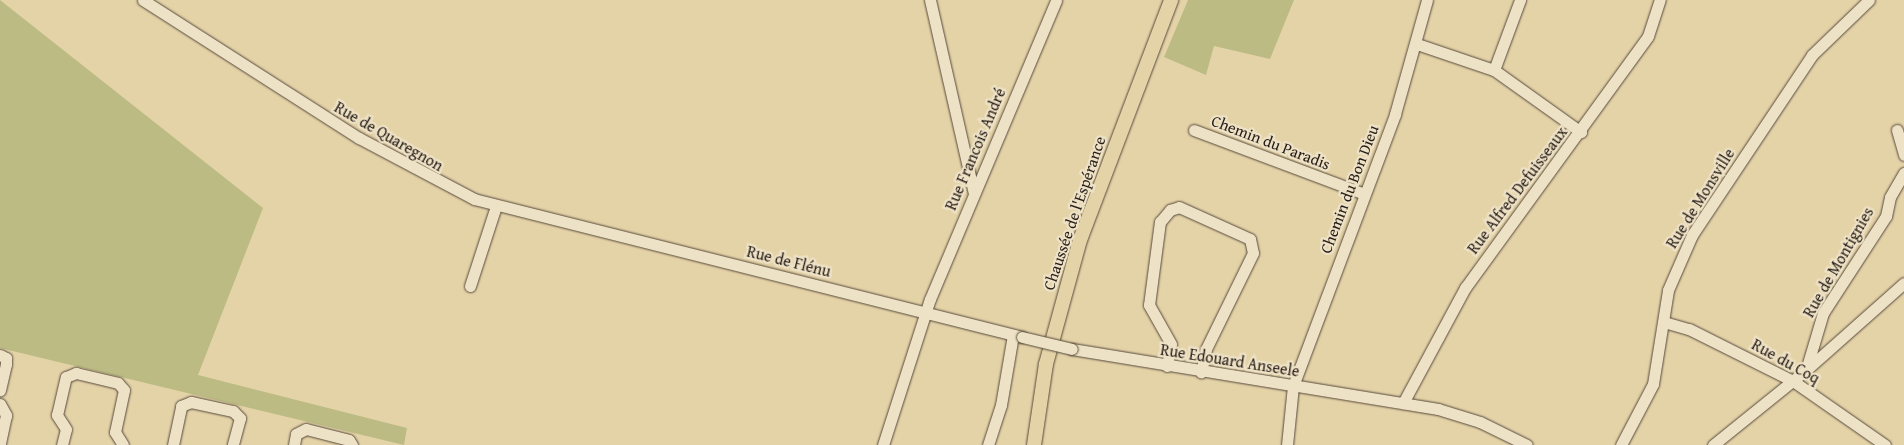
<!DOCTYPE html>
<html>
<head>
<meta charset="utf-8">
<style>
  body { margin:0 }
  #map { position:relative; width:1904px; height:445px; overflow:hidden; background:#e5d3a8; font-family:"Gentium Book Plus",serif }
  div>[style] { position:absolute }
  .green>* { inset:0; background:#bbbb83 }
  .roads { filter:drop-shadow(0 0 1px #564a3b) drop-shadow(0 0 1px #564a3b) }
  .minor>* { height:11px; margin:-5.5px; padding:0 5.5px; transform-origin:5.5px; border-radius:5.5px; background:#eee2c6 }
  .major>* { height:14px; margin:-7px; padding:0 7px; transform-origin:7px; border-radius:7px; background:#e5d3a8 }
  .bridges { filter:drop-shadow(0 0 1px #564a3b) drop-shadow(0 0 1px #564a3b) }
  .minor-bridge>* { height:11px; margin:-5.5px; padding:0 5.5px; transform-origin:5.5px; border-radius:5.5px; background:#eee2c6 }
  span { translate:-50% -50%; white-space:nowrap; text-align:center; line-height:1.15; -webkit-text-stroke:4.5px #eee2c6; paint-order:stroke }
  .street-label { font-size:16px; color:#271d17 }
</style>
</head>
<body>
<div id="map">
  <div class="green">
    <div style="clip-path:polygon(0 0,263px 208px,198px 375px,407px 428px,404px 445px,0 348px)"></div>
    <div style="clip-path:polygon(1188px 0,1294px 0,1270px 59px,1214px 46px,1206px 75px,1164px 57px)"></div>
  </div>
  <div class="roads">
    <div class="minor">
      <div style="left:143px;top:0;width:256px;rotate:32.6deg"></div>
      <div style="left:359px;top:138px;width:130px;rotate:27.9deg"></div>
      <div style="left:474px;top:199px;width:565px;rotate:14.13deg"></div>
      <div style="left:930px;top:0;width:198px;rotate:77.2deg"></div>
      <div style="left:1417px;top:44px;width:81px;rotate:18.7deg"></div>
      <div style="left:1494px;top:70px;width:107px;rotate:35.5deg"></div>
      <div style="left:1494px;top:70px;width:75px;rotate:-69.6deg"></div>
      <div style="left:1194px;top:130px;width:182px;rotate:20.6deg"></div>
      <div style="left:1897px;top:130px;width:26px;rotate:74deg"></div>
      <div style="left:470px;top:286px;width:84px;rotate:-72deg"></div>
      <div style="left:1664px;top:322px;width:26px;rotate:16deg"></div>
      <div style="left:1689px;top:329px;width:116px;rotate:26.6deg"></div>
      <div style="left:1793px;top:381px;width:112px;rotate:34.8deg"></div>
      <div style="left:1072px;top:349px;width:371px;rotate:9.3deg"></div>
      <div style="left:1438px;top:409px;width:44px;rotate:17.2deg"></div>
      <div style="left:1480px;top:422px;width:52px;rotate:26.1deg"></div>
      <div style="left:0;top:355px;width:7px;rotate:27deg"></div>
      <div style="left:6px;top:358px;width:6px;rotate:90deg"></div>
      <div style="left:6px;top:364px;width:27px;rotate:103deg"></div>
      <div style="left:1167px;top:366px;width:22px;rotate:-80deg"></div>
      <div style="left:1171px;top:344px;width:45px;rotate:-119.4deg"></div>
      <div style="left:1149px;top:305px;width:84px;rotate:-82.5deg"></div>
      <div style="left:1160px;top:222px;width:16px;rotate:-50deg"></div>
      <div style="left:1170px;top:210px;width:9px;rotate:-18deg"></div>
      <div style="left:1179px;top:207px;width:78px;rotate:24.3deg"></div>
      <div style="left:1250px;top:239px;width:14px;rotate:78deg"></div>
      <div style="left:1253px;top:253px;width:107px;rotate:116.1deg"></div>
      <div style="left:1206px;top:349px;width:24px;rotate:102deg"></div>
      <div style="left:1806px;top:370px;width:59px;rotate:-73.4deg"></div>
      <div style="left:1823px;top:313px;width:116px;rotate:-57deg"></div>
      <div style="left:1886px;top:216px;width:19px;rotate:-78deg"></div>
      <div style="left:1890px;top:197px;width:28px;rotate:-60deg"></div>
      <div style="left:1403px;top:403px;width:131px;rotate:-61.7deg"></div>
      <div style="left:1465px;top:288px;width:311px;rotate:-54deg"></div>
      <div style="left:1648px;top:36px;width:38px;rotate:-72deg"></div>
      <div style="left:0;top:404px;width:13px;rotate:61deg"></div>
      <div style="left:6px;top:415px;width:29px;rotate:102deg"></div>
      <div style="left:62px;top:445px;width:16px;rotate:-76deg"></div>
      <div style="left:66px;top:429px;width:17px;rotate:-123deg"></div>
      <div style="left:57px;top:415px;width:39px;rotate:-77deg"></div>
      <div style="left:66px;top:377px;width:11px;rotate:-22deg"></div>
      <div style="left:76px;top:373px;width:43px;rotate:13.4deg"></div>
      <div style="left:118px;top:383px;width:9px;rotate:49deg"></div>
      <div style="left:124px;top:390px;width:43px;rotate:102.1deg"></div>
      <div style="left:115px;top:432px;width:15px;rotate:58deg"></div>
      <div style="left:173px;top:445px;width:40px;rotate:-78deg"></div>
      <div style="left:181px;top:406px;width:11px;rotate:-22deg"></div>
      <div style="left:191px;top:402px;width:43px;rotate:12.1deg"></div>
      <div style="left:233px;top:411px;width:10px;rotate:45deg"></div>
      <div style="left:240px;top:418px;width:28px;rotate:105deg"></div>
      <div style="left:294px;top:445px;width:11px;rotate:-80deg"></div>
      <div style="left:296px;top:434px;width:11px;rotate:-27deg"></div>
      <div style="left:306px;top:429px;width:44px;rotate:14.3deg"></div>
      <div style="left:349px;top:440px;width:6px;rotate:59deg"></div>
      <div style="left:883px;top:445px;width:153px;rotate:-72.2deg"></div>
      <div style="left:930px;top:299px;width:324px;rotate:-67.1deg"></div>
      <div style="left:988px;top:445px;width:42px;rotate:-72deg"></div>
      <div style="left:1001px;top:405px;width:71px;rotate:-80.3deg"></div>
      <div style="left:1287px;top:445px;width:59px;rotate:-84.2deg"></div>
      <div style="left:1293px;top:386px;width:290px;rotate:-69.4deg"></div>
      <div style="left:1395px;top:114px;width:118px;rotate:-74.3deg"></div>
      <div style="left:1621px;top:445px;width:69px;rotate:-62.3deg"></div>
      <div style="left:1653px;top:384px;width:95px;rotate:-80.9deg"></div>
      <div style="left:1668px;top:290px;width:60px;rotate:-66.4deg"></div>
      <div style="left:1692px;top:235px;width:216px;rotate:-56.3deg"></div>
      <div style="left:1812px;top:55px;width:79px;rotate:-44deg"></div>
      <div style="left:1713px;top:445px;width:119px;rotate:-38.9deg"></div>
      <div style="left:1806px;top:370px;width:131px;rotate:-41.6deg"></div>
    </div>
    <div class="major">
      <div style="left:1034px;top:445px;width:82px;rotate:-81.6deg"></div>
      <div style="left:1046px;top:364px;width:129px;rotate:-74.7deg"></div>
      <div style="left:1080px;top:240px;width:257px;rotate:-69.2deg"></div>
    </div>
  </div>
  <div class="bridges">
    <div class="minor-bridge">
      <div style="left:1022px;top:337px;width:51px;rotate:13.5deg"></div>
    </div>
  </div>
  <div class="street-label">
    <span style="left:389px;top:136px;rotate:30deg">Rue de Quaregnon</span>
    <span style="left:1271px;top:142px;rotate:21deg">Chemin du Paradis</span>
    <span style="left:975px;top:149px;rotate:-67deg">Rue Francois André</span>
    <span style="left:1349px;top:189px;rotate:-69deg">Chemin du Bon Dieu</span>
    <span style="left:1517px;top:190px;rotate:-53deg">Rue Alfred Defuisseaux</span>
    <span style="left:1700px;top:198px;rotate:-58deg">Rue de Monsville</span>
    <span style="left:1074px;top:213px;rotate:-71deg">Chaussée de l'Espérance</span>
    <span style="left:789px;top:261px;rotate:14deg">Rue de Flénu</span>
    <span style="left:1838px;top:262px;rotate:-60deg">Rue de Montignies</span>
    <span style="left:1230px;top:360px;rotate:9deg">Rue Edouard Anseele</span>
    <span style="left:1786px;top:361px;rotate:29deg">Rue du Coq</span>
  </div>
</div>
</body>
</html>
